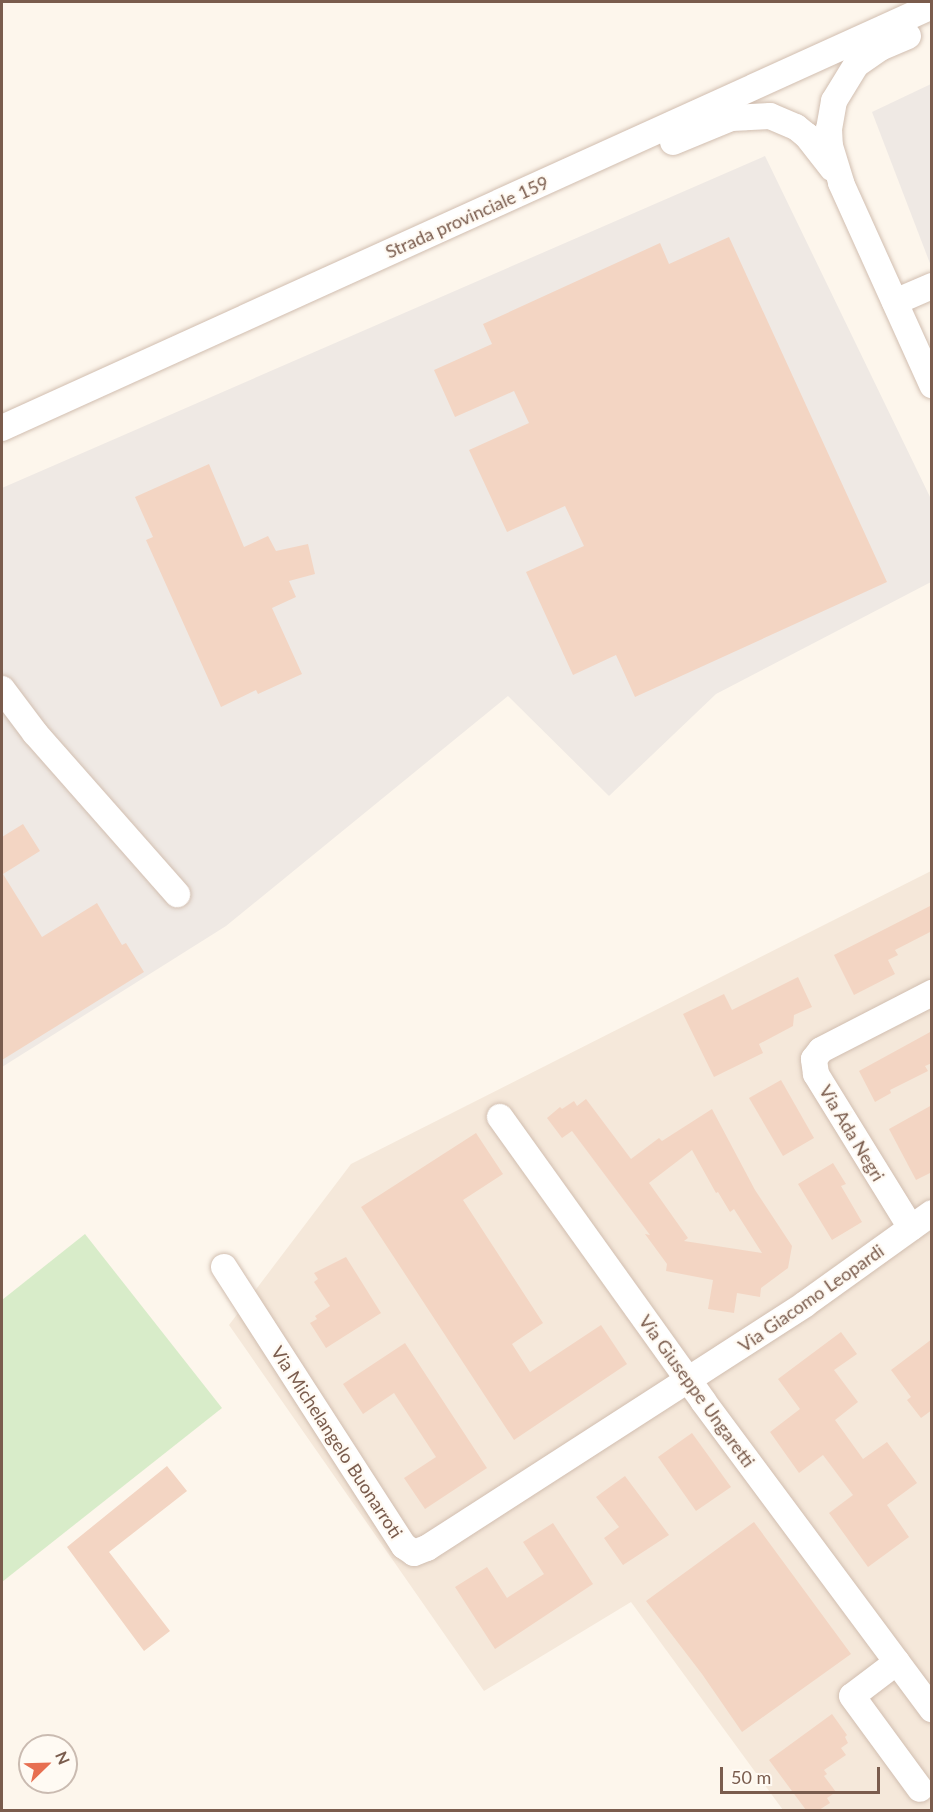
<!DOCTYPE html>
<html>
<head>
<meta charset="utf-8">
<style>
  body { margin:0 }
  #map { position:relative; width:933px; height:1812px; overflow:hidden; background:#fdf6ec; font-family:Lato,sans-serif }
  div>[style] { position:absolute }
  .residential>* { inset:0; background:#f5e8da }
  .industrial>* { inset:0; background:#efe9e4 }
  .green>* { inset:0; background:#d8ecc9 }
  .building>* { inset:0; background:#f3d5c3 }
  .roads { filter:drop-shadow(0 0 2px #d1beb0) drop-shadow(0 0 2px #d1beb0) }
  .minor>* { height:26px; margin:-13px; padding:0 13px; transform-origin:13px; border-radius:13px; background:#fff }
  span { translate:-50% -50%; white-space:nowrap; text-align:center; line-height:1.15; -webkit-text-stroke:4.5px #fffaf3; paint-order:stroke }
  .street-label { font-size:18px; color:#7a5c4d }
  .frame { position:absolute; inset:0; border:3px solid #7a5c4d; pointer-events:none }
  .north { position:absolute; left:18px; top:1734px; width:60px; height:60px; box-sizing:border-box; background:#fffaf3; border:2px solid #cabbb1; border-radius:50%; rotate:67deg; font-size:16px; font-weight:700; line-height:24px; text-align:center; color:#7a5c4d }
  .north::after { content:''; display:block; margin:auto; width:21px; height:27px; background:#e76f51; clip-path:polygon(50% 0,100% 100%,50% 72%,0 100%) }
  .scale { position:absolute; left:720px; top:1767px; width:160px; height:27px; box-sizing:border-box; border:3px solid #7a5c4d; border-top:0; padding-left:8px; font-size:18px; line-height:21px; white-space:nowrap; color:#7a5c4d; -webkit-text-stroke:4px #fffaf3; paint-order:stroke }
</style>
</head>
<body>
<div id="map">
  <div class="residential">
    <div style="clip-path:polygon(931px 871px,931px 1810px,783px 1810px,631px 1602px,484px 1691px,229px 1325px,351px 1164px)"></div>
  </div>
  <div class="industrial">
    <div style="clip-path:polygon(931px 84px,931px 266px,872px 112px)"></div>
    <div style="clip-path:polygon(765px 156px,931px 499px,931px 582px,716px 694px,609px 796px,508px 696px,226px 926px,2px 1067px,2px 488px)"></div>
  </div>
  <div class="green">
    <div style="clip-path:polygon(85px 1234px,222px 1408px,2px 1582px,2px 1300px)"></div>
  </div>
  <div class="building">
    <div style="clip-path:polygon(729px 237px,887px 582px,635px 697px,616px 655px,573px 675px,526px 572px,584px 546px,565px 506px,507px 532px,469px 450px,529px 423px,514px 391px,455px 417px,434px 370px,492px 344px,483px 324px,660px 243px,669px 264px)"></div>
    <div style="clip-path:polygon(209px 464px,244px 547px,268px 536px,276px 551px,308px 544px,315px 574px,289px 581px,296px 597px,272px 608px,302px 674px,258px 694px,256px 690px,221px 707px,146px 540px,153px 537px,135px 497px)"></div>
    <div style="clip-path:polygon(23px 824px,40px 851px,3px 874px,42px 937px,97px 903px,122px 945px,126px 943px,144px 972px,2px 1060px,2px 837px)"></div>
    <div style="clip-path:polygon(932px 905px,932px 931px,895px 950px,898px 955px,888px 960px,895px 974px,854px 995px,834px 955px)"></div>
    <div style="clip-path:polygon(798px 977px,812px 1007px,794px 1015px,793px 1026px,759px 1044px,763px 1053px,714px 1077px,683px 1014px,724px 994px,732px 1010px)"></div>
    <div style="clip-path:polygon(932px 1031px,932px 1063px,925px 1066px,928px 1071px,890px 1090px,891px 1093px,875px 1102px,859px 1071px)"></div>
    <div style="clip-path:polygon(781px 1080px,814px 1138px,783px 1156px,749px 1098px)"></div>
    <div style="clip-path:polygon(evenodd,586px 1099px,631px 1159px,659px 1138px,662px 1141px,712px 1109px,755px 1190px,792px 1246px,788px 1268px,761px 1288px,760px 1297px,737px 1293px,734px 1313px,708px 1309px,713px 1280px,666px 1271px,667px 1264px,645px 1234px,650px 1235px,572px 1131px,562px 1138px,547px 1118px,560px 1107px,562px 1109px,574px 1101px,577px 1106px,586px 1099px,692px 1150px,716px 1193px,718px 1192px,730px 1212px,734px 1209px,762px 1253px,684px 1241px,688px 1238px,649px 1183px,692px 1150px)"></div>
    <div style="clip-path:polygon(932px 1105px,932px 1172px,916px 1180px,889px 1129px)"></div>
    <div style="clip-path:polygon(476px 1133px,503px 1174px,463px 1200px,543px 1323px,512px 1344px,530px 1372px,601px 1325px,627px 1364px,514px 1440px,361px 1207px)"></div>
    <div style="clip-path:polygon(833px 1163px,846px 1184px,841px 1186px,862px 1222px,832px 1240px,798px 1184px)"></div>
    <div style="clip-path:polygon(346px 1257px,381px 1313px,326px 1348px,310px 1323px,317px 1319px,315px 1316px,330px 1306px,314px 1282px,318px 1279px,314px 1273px)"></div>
    <div style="clip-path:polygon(841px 1332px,857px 1354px,834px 1370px,858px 1402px,835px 1420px,863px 1459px,887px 1442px,917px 1483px,887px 1505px,909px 1537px,868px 1567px,829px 1513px,853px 1495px,823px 1455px,799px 1473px,770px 1432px,800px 1409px,778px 1379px)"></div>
    <div style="clip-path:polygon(932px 1339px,932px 1410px,921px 1418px,907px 1400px,911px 1397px,891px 1370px)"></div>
    <div style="clip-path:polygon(405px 1343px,487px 1468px,425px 1509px,404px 1478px,436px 1457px,394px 1393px,363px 1414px,343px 1384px)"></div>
    <div style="clip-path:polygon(692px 1433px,731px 1487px,696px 1511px,658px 1457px)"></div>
    <div style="clip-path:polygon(167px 1466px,187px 1491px,109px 1552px,170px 1631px,144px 1651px,67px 1547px)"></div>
    <div style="clip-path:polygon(625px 1476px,669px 1535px,623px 1565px,604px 1538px,619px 1527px,596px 1497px)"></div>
    <div style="clip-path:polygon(754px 1522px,851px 1654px,742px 1732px,702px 1674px,646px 1601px)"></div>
    <div style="clip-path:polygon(553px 1523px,593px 1584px,495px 1649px,455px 1587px,487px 1567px,507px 1598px,544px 1574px,523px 1542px)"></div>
    <div style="clip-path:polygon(832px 1714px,847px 1735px,845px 1737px,848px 1743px,841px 1748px,846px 1755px,824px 1770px,827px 1774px,824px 1776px,836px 1792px,827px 1798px,830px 1803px,819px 1810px,806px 1810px,769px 1760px)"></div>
  </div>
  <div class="roads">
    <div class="minor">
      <div style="left:908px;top:36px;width:30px;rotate:157deg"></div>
      <div style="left:880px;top:48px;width:29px;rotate:145deg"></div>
      <div style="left:856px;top:65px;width:42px;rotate:121.4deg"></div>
      <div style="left:834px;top:101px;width:28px;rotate:100deg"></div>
      <div style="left:829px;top:129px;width:17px;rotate:87deg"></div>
      <div style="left:830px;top:146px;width:39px;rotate:73deg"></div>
      <div style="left:841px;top:183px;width:222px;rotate:65.7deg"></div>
      <div style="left:673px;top:142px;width:63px;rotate:-22.5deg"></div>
      <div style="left:731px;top:118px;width:39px;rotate:-3deg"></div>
      <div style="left:770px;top:116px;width:28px;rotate:23deg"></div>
      <div style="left:796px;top:127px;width:14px;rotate:39deg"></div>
      <div style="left:807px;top:136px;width:41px;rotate:52deg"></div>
      <div style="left:895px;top:302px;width:40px;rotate:-23.4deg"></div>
      <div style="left:2px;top:428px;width:1021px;rotate:-24.41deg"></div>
      <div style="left:2px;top:689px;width:55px;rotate:53.1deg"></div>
      <div style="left:35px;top:733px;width:215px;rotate:48.6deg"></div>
      <div style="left:500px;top:1117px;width:349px;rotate:54.4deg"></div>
      <div style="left:703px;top:1401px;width:384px;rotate:53.4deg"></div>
      <div style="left:911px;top:1228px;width:181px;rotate:-121.7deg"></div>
      <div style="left:816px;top:1074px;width:15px;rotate:-98deg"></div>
      <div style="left:814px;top:1059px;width:11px;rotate:-52deg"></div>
      <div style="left:821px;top:1050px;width:125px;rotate:-27.2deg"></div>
      <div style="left:224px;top:1267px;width:332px;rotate:57.2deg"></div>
      <div style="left:404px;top:1546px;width:12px;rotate:35deg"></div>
      <div style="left:414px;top:1553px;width:14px;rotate:-21deg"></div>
      <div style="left:427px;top:1548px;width:450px;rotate:-32.8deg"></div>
      <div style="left:805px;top:1304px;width:156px;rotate:-35.6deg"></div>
      <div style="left:897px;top:1662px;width:56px;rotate:142.9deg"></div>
      <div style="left:852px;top:1696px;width:115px;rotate:53.8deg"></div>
    </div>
  </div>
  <div class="street-label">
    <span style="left:467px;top:217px;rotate:-24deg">Strada provinciale 159</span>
    <span style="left:852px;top:1133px;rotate:59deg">Via Ada Negri</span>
    <span style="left:811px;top:1298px;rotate:-35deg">Via Giacomo Leopardi</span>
    <span style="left:697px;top:1391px;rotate:54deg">Via Giuseppe Ungaretti</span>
    <span style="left:337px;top:1442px;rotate:57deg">Via Michelangelo Buonarroti</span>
  </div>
  <div class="frame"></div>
  <div class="north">N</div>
  <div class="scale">50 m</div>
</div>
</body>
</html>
